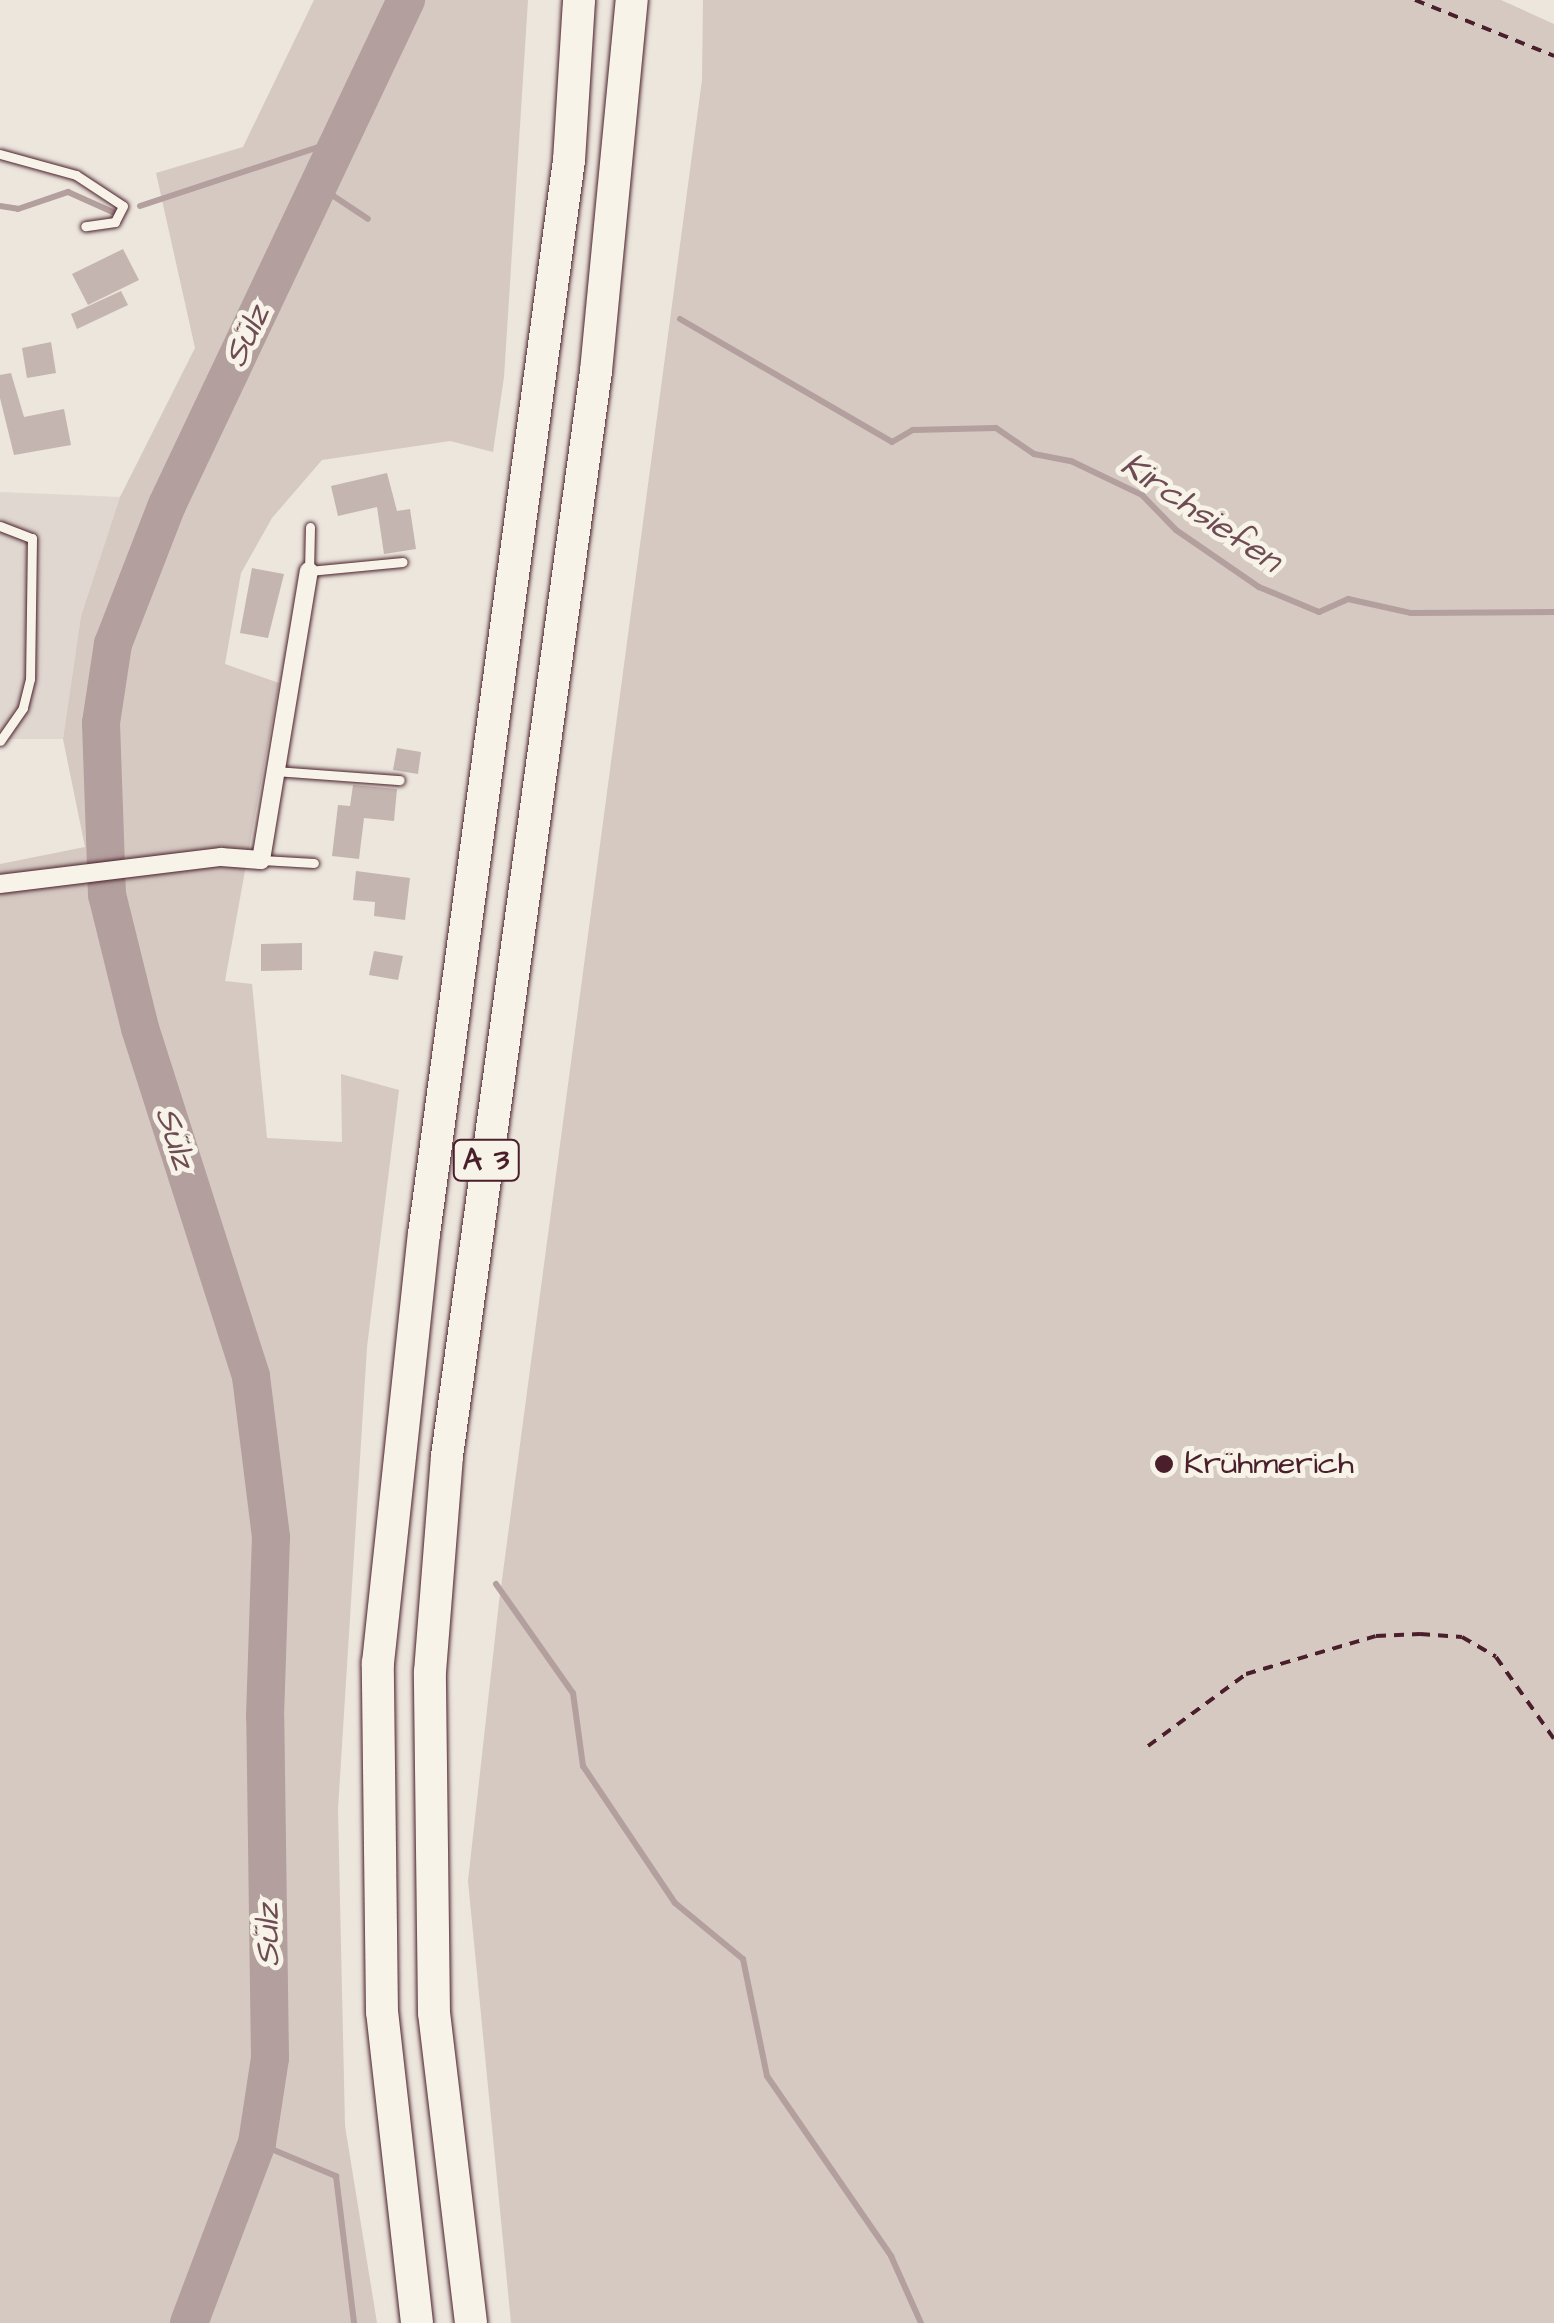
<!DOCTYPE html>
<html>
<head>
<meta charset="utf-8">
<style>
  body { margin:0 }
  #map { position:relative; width:1554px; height:2323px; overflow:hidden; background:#ece6dd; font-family:"Architects Daughter",sans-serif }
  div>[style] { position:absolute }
  .built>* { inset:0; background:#e0d7d0 }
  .green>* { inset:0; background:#d5c9c2 }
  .stream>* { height:6px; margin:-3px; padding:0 3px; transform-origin:3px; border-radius:3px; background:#b39f9d }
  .river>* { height:38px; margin:-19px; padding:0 19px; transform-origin:19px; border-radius:19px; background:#b39f9d }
  .building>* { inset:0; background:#c4b5b0 }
  .path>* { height:4px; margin-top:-2px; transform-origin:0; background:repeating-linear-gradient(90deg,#4a1f2b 0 10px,transparent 0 18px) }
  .roads { filter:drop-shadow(0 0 2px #4a1f2b) drop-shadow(0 0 2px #4a1f2b) }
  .service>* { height:9px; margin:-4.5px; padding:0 4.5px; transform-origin:4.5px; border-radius:4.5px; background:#f7f3e8 }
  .minor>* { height:18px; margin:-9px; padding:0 9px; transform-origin:9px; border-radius:9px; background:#f7f3e8 }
  .motorway>* { height:32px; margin:-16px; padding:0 16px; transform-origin:16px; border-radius:16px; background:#f7f3e8 }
  .dots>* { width:28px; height:28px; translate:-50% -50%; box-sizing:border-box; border:5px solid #f7f3e8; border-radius:50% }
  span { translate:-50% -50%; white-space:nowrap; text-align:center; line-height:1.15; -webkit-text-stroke:10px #f7f3e8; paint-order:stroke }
  .shield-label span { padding:2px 8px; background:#f7f3e8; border:2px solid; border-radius:8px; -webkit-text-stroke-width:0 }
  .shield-label { font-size:30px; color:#4a1f2b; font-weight:700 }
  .poi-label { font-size:32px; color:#4a1f2b }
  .left { translate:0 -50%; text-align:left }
  .water-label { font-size:35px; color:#6f4c53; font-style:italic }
</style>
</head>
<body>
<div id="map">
  <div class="built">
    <div style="clip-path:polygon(0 492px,120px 497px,81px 616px,63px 739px,0 739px)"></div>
  </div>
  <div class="green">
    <div style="clip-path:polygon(314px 0,528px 0,504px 377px,493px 452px,450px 441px,322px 460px,272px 518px,241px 573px,225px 664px,279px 683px,225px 981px,252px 984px,267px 1138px,342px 1142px,341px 1074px,399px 1090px,367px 1347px,338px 1809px,345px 2126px,377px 2323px,0 2323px,0 864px,85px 847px,63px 739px,81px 616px,120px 497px,195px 348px,156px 173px,243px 147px)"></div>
    <div style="clip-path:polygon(703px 0,1501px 0,1554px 24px,1554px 2323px,511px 2323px,468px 1881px,499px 1602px,702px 80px)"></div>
  </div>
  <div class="stream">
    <div style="left:317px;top:185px;width:61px;rotate:33.7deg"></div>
    <div style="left:0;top:206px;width:18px;rotate:9deg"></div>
    <div style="left:18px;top:209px;width:53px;rotate:-18.8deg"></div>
    <div style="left:68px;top:192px;width:49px;rotate:24deg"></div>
    <div style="left:140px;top:206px;width:210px;rotate:-18.3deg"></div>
    <div style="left:680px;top:319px;width:245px;rotate:30.1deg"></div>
    <div style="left:892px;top:442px;width:24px;rotate:-30deg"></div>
    <div style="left:913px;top:430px;width:83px;rotate:-1.4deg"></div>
    <div style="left:996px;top:428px;width:46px;rotate:34.4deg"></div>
    <div style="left:1034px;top:454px;width:38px;rotate:11deg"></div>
    <div style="left:1071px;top:461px;width:79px;rotate:25.6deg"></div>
    <div style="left:1142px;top:495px;width:49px;rotate:45.8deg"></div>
    <div style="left:1176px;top:530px;width:101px;rotate:34.5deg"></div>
    <div style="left:1259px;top:587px;width:65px;rotate:22.6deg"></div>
    <div style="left:1319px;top:612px;width:32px;rotate:-24deg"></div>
    <div style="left:1348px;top:599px;width:65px;rotate:12.5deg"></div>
    <div style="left:1411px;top:613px;width:143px;rotate:-0.4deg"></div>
    <div style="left:496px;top:1584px;width:133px;rotate:54.8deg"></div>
    <div style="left:573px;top:1693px;width:74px;rotate:82.2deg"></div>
    <div style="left:583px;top:1766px;width:165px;rotate:56.1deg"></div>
    <div style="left:675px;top:1903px;width:88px;rotate:39.5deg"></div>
    <div style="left:743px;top:1959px;width:119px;rotate:78.4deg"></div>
    <div style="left:767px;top:2076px;width:219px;rotate:55.4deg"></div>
    <div style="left:891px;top:2256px;width:73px;rotate:65.9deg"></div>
    <div style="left:257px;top:2143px;width:86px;rotate:22.7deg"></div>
    <div style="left:336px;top:2176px;width:148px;rotate:83deg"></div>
  </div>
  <div class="river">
    <div style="left:189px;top:2323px;width:192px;rotate:-69.3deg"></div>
    <div style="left:257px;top:2143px;width:86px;rotate:-81.3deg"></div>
    <div style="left:270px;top:2058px;width:341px;rotate:-90.8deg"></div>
    <div style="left:265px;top:1717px;width:180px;rotate:-88.1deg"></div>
    <div style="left:271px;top:1537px;width:162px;rotate:-97.1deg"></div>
    <div style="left:251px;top:1376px;width:365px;rotate:-107.7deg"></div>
    <div style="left:140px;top:1028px;width:137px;rotate:-103.9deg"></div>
    <div style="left:107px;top:895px;width:172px;rotate:-92deg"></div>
    <div style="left:101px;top:723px;width:80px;rotate:-81.4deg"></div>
    <div style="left:113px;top:644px;width:149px;rotate:-68.8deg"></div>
    <div style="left:167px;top:505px;width:559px;rotate:-64.67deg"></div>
  </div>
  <div class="building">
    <div style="clip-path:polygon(123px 249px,139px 280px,88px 305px,72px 274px)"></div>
    <div style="clip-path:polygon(121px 291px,128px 305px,77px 329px,71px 314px)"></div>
    <div style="clip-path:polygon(51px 342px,56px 373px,27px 378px,22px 348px)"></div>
    <div style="clip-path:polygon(11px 373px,24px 417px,64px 409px,71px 445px,14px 455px,0 398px,0 375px)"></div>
    <div style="clip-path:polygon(387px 473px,397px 511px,410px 509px,416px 549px,384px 554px,377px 507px,338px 516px,331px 486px)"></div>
    <div style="clip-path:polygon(252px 568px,284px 574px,268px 638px,240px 633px)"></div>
    <div style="clip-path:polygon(397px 748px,421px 752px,418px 774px,393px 770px)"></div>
    <div style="clip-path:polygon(353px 785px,397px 789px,394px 821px,364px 818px,359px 859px,332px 856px,338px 805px,350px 806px)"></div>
    <div style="clip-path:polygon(356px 871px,410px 878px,405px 920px,374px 916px,375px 902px,353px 900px)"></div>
    <div style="clip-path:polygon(302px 943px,302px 970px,261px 971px,261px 944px)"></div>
    <div style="clip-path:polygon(374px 951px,403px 956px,398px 980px,369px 975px)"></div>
  </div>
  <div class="path">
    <div style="left:1415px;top:0;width:150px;rotate:21.9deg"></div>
    <div style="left:1148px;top:1746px;width:122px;rotate:-36.3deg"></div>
    <div style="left:1246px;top:1674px;width:135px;rotate:-16.3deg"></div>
    <div style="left:1376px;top:1636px;width:44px;rotate:-2.6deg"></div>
    <div style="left:1420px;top:1634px;width:42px;rotate:4.1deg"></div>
    <div style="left:1462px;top:1637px;width:39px;rotate:30deg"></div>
    <div style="left:1496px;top:1657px;width:100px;rotate:54.7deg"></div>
  </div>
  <div class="roads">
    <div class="service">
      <div style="left:0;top:154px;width:79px;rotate:15.4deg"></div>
      <div style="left:76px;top:175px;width:56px;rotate:33.4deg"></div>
      <div style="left:123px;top:206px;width:18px;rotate:117deg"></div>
      <div style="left:115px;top:222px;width:30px;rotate:172deg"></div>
      <div style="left:0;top:526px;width:34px;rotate:21deg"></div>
      <div style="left:32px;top:538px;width:141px;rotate:90.8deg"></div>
      <div style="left:30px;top:679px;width:30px;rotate:104deg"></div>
      <div style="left:23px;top:708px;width:40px;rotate:124.9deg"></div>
      <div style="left:310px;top:527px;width:44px;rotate:91.3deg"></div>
      <div style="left:309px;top:571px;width:94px;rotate:-5.5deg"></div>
      <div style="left:276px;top:771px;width:124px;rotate:4.2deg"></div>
      <div style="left:262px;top:860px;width:52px;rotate:3.3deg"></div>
    </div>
    <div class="minor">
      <div style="left:0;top:884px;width:223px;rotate:-7deg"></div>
      <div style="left:221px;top:857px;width:40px;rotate:4.3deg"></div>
      <div style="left:261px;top:860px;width:293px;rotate:-80.6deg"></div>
    </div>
    <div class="motorway">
      <div style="left:417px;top:2323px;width:313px;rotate:-96.4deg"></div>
      <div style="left:382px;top:2012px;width:349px;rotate:-90.7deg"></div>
      <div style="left:378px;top:1663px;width:431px;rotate:-83.9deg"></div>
      <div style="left:424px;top:1234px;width:1084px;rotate:-82.31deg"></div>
      <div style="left:569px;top:160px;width:160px;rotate:-86.4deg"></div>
      <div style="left:471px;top:2323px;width:312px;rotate:-96.8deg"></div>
      <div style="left:434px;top:2013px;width:341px;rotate:-90.7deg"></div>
      <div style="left:430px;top:1672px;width:217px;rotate:-85.5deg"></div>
      <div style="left:447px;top:1456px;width:1095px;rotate:-82.18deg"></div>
      <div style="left:596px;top:371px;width:373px;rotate:-84.5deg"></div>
    </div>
  </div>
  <div class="dots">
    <div style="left:1164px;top:1464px;background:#4a1f2b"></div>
  </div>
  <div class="shield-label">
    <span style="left:486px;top:1160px">A 3</span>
  </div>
  <div class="poi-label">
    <span class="left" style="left:1184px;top:1464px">Krühmerich</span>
  </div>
  <div class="water-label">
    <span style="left:247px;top:336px;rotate:-65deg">Sülz</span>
    <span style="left:1201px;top:513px;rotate:34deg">Kirchsiefen</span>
    <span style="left:175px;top:1138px;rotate:72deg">Sülz</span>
    <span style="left:268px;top:1935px;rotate:-91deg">Sülz</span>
  </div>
</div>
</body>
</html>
